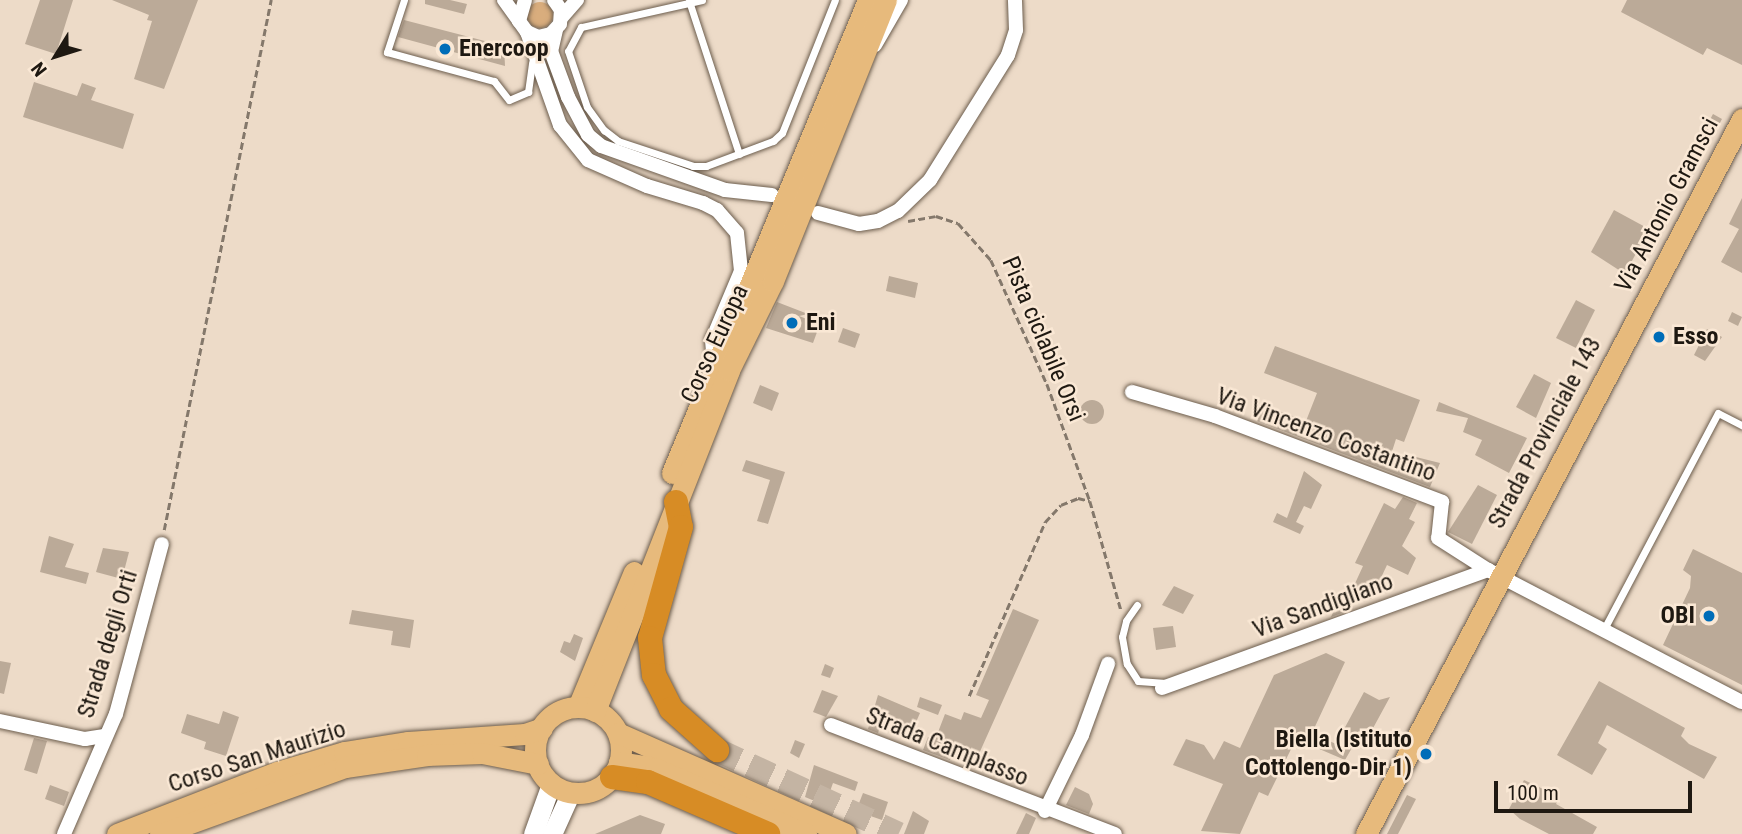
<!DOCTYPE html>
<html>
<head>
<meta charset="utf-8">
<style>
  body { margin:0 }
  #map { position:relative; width:1742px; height:834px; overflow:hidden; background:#eddbc8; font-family:"Roboto Condensed",sans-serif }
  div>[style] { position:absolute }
  .green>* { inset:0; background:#d9ad7d }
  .round { border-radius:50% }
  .building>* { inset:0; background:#bbaa98 }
  .highway-tunnel>* { height:24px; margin-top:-12px; transform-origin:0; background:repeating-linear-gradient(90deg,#c4b4a3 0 24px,transparent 0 36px) }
  .path>* { height:2.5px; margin-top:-1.25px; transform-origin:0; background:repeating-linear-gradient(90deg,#84786b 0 7px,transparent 0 10.5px) }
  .roads { filter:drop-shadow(0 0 2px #6c5d4d) drop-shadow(0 0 2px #6c5d4d) }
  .lane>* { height:7px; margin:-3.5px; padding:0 3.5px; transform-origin:3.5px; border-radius:3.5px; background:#fff }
  .street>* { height:14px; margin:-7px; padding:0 7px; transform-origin:7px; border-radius:7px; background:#fff }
  .secondary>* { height:19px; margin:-9.5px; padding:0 9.5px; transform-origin:9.5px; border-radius:9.5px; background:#fff }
  .primary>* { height:21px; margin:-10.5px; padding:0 10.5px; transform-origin:10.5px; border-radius:10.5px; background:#e7ba7c }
  .primary>.ring { margin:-10.5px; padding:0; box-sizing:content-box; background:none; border:21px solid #e7ba7c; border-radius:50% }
  .highway>* { height:24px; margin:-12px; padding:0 12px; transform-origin:12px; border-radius:12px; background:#d78c25 }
  .dots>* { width:19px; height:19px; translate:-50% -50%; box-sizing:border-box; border:4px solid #fae8d5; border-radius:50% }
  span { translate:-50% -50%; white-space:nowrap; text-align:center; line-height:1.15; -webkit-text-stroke:5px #fae8d5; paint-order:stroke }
  .poi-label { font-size:24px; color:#1e1811; font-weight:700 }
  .left { translate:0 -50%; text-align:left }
  .right { translate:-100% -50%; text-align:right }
  .street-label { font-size:24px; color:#1e1811 }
  .north { position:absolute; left:21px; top:21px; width:70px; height:70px; -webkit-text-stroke:5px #fae8d5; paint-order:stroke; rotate:232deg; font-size:19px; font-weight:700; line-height:28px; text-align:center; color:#1e1811 }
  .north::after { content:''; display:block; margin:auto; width:24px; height:32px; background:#1e1811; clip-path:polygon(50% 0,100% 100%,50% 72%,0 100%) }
  .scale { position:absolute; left:1494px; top:781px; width:198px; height:32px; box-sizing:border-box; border:4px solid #1e1811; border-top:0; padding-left:9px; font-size:21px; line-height:24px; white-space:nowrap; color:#1e1811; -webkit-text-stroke:5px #fae8d5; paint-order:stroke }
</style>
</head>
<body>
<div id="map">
  <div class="green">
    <div class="round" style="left:527px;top:2px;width:26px;height:26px"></div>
  </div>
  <div class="building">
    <div style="clip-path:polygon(40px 0,73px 0,56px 54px,25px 44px)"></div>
    <div style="clip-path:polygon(112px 0,198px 0,164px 89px,134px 79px,152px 21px,147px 20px,149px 15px)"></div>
    <div style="clip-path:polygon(425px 0,450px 0,467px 4px,464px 14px,425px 4px)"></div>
    <div style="clip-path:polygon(1627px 0,1742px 0,1742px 65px,1707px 48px,1703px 55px,1621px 12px)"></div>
    <div style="clip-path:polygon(404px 20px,504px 46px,505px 66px,398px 37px)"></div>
    <div style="clip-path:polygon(34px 82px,77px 96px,82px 83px,96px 88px,91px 100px,134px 114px,123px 149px,23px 117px)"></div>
    <div style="clip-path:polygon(1713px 114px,1722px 119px,1714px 134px,1705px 129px)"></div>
    <div style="clip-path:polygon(1742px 198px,1742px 273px,1721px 262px,1739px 229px,1729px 224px)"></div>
    <div style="clip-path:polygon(1614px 210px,1649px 229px,1625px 274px,1591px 252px)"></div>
    <div style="clip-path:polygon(889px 276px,918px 283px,915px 298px,886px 291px)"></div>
    <div style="clip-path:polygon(1576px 300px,1595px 310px,1576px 348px,1556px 338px)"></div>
    <div style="clip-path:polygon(777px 302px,808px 314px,799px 316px,820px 324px,813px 343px,766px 328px)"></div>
    <div style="clip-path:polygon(1732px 312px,1742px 317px,1738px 326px,1728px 321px)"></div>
    <div style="clip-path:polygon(843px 328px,860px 334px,855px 348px,838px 342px)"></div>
    <div style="clip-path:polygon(1707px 329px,1722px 337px,1705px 361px,1694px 355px)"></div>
    <div style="clip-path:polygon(1275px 346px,1420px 400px,1404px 442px,1396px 439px,1388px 464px,1410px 474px,1416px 457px,1440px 463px,1430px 487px,1257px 421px,1263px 405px,1306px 421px,1317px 393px,1264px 373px)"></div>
    <div style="clip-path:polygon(1534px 374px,1551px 383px,1536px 418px,1516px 407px)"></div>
    <div style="clip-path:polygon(760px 385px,779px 393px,772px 411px,753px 403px)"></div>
    <div class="round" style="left:1080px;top:400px;width:24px;height:24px"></div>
    <div style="clip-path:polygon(1439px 402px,1527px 438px,1509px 473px,1475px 455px,1482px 440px,1463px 432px,1468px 418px,1436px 411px)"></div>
    <div style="clip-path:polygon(746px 460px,785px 472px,768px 524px,757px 521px,770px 480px,742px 471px)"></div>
    <div style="clip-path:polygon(1304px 471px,1322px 485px,1311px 509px,1304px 506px,1296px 522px,1304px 526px,1300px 534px,1273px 522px,1277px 513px,1287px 518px)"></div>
    <div style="clip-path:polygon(1478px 485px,1497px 495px,1472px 544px,1448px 532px)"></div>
    <div style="clip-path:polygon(1403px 497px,1417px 503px,1409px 519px,1415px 522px,1402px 546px,1416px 558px,1408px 575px,1387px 565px,1371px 599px,1352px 590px,1363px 566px,1355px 563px,1384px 503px,1395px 509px)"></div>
    <div style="clip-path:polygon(49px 536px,74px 544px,65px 567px,89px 573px,86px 584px,40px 572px)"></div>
    <div style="clip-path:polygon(103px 548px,129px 552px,122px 579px,96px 572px)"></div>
    <div style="clip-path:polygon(1693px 549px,1742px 573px,1742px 685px,1663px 645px,1690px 588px,1691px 576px,1683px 570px)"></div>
    <div style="clip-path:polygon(1174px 586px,1194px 595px,1183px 614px,1162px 605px)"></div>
    <div style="clip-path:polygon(1340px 596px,1351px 601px,1347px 611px,1331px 617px)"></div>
    <div style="clip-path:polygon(1013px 609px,1039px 620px,978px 756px,956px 746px,950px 760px,923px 750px,928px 737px,935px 740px,945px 714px,961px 720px,964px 712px,981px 718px,989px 700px,976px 695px)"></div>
    <div style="clip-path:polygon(352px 610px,414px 620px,410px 648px,391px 645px,393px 631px,349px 624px)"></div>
    <div style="clip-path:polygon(1173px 626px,1176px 647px,1156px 650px,1153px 628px)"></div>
    <div style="clip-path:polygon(574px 634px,583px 638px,575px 661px,560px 652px,564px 641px,570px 643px)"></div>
    <div style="clip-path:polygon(1326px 653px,1345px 662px,1312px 733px,1336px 744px,1364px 692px,1379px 700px,1390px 697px,1372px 730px,1368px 736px,1361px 732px,1345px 760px,1296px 739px,1268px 796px,1259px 792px,1240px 834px,1201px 831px,1223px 784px,1173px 765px,1186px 739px,1204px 745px,1214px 760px,1224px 741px,1240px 748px,1274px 675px)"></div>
    <div style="clip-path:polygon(0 661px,11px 663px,4px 694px,0 693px)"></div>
    <div style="clip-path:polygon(825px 664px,834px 668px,830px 678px,821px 675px)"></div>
    <div style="clip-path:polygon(1599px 681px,1685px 728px,1681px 736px,1689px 744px,1717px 757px,1704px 779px,1607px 725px,1598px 743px,1607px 749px,1592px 775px,1557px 755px)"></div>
    <div style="clip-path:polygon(822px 690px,838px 696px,826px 717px,813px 712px)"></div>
    <div style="clip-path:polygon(878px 695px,920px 713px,913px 729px,883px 718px,878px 733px,868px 729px)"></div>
    <div style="clip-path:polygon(920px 697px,942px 705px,938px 715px,917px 707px)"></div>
    <div style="clip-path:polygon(223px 711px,239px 717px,226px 756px,204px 749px,206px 742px,181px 733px,187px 714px,219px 724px)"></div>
    <div style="clip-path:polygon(34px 738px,47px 741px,37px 774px,24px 770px)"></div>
    <div style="clip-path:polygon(795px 740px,805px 744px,799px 758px,790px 753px)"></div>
    <div style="clip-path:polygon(814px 765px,858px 782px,855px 791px,833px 783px,828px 797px,819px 794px,817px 802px,805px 797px)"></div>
    <div style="clip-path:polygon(1524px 780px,1560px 797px,1556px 804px,1597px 827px,1593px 834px,1549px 834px,1520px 819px,1509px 809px)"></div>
    <div style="clip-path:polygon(50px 785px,69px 792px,64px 806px,45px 799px)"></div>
    <div style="clip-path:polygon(1075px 787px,1089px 794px,1093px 804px,1089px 814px,1066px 805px)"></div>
    <div style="clip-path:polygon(863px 793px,888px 802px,882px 820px,856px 811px)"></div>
    <div style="clip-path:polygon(1407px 795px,1416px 799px,1398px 834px,1387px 834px)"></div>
    <div style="clip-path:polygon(913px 811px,929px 821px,924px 834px,904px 834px)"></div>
    <div style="clip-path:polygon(1026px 813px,1036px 818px,1029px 834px,1016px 834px)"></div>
    <div style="clip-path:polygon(640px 815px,665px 824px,661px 834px,595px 834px)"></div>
  </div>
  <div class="highway-tunnel">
    <div style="left:717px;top:750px;width:200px;rotate:24.8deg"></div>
  </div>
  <div class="path">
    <div style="left:908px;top:221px;width:28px;rotate:-10deg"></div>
    <div style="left:936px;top:216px;width:23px;rotate:18deg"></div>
    <div style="left:958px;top:223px;width:50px;rotate:48.3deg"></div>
    <div style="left:991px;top:260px;width:136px;rotate:65.7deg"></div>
    <div style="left:1047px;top:384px;width:125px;rotate:69.8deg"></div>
    <div style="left:1090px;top:501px;width:113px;rotate:74.1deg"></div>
    <div style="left:164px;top:530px;width:541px;rotate:-78.59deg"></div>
    <div style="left:969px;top:696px;width:190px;rotate:-66.4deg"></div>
    <div style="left:1045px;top:522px;width:23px;rotate:-47deg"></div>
    <div style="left:1061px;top:505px;width:18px;rotate:-22deg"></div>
    <div style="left:1078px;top:498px;width:12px;rotate:14deg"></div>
  </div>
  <div class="roads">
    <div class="lane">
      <div style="left:404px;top:0;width:55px;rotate:108.1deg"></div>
      <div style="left:387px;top:52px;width:111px;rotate:15.2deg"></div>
      <div style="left:494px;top:81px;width:24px;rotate:52deg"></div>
      <div style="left:509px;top:100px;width:21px;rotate:-23deg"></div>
      <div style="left:528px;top:92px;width:30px;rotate:-82deg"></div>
      <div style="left:702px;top:0;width:124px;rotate:167.4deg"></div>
      <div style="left:581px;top:27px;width:27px;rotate:118deg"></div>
      <div style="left:568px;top:51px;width:59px;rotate:71.3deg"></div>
      <div style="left:587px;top:107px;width:29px;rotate:54deg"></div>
      <div style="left:604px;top:130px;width:18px;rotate:38deg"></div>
      <div style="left:618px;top:141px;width:79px;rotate:18.4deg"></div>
      <div style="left:693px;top:166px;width:13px"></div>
      <div style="left:706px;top:166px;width:72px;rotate:-20.5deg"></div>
      <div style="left:773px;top:141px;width:12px;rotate:-42deg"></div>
      <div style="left:782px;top:133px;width:143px;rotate:-68.3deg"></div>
      <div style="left:689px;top:1px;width:161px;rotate:71.9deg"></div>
      <div style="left:1137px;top:605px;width:19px;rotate:125deg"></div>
      <div style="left:1126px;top:621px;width:16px;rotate:104deg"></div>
      <div style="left:1122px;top:637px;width:27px;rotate:80deg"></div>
      <div style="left:1127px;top:664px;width:20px;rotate:57deg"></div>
      <div style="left:1138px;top:681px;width:28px;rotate:4deg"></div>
      <div style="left:1604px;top:629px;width:244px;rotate:-62.2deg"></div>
      <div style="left:1718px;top:413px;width:27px;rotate:27deg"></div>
    </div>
    <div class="street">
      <div style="left:504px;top:0;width:26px;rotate:54deg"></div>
      <div style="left:525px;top:0;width:22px;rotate:106deg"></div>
      <div style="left:519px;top:21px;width:14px;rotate:54deg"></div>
      <div style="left:527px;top:32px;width:12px;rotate:24deg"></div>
      <div style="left:538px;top:37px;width:13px;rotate:-13deg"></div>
      <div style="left:551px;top:34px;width:13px;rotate:-48deg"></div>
      <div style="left:560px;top:24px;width:14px;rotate:-86deg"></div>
      <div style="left:561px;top:10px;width:12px;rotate:-125deg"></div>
      <div style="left:562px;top:17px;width:23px;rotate:-49deg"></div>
      <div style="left:556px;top:30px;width:22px;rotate:103deg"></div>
      <div style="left:551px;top:51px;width:49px;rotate:69.7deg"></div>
      <div style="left:568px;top:97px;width:43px;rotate:62.2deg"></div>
      <div style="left:588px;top:135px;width:17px;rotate:40deg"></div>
      <div style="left:601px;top:146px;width:132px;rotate:19.5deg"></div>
      <div style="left:725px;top:190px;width:47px;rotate:6.1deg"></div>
      <div style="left:527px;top:32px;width:99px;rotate:70.5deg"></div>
      <div style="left:560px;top:125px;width:45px;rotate:51.3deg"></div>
      <div style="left:588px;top:160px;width:64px;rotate:23.8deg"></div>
      <div style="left:647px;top:186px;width:59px;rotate:16.9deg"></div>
      <div style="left:703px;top:203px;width:16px;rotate:27deg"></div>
      <div style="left:717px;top:210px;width:30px;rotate:49deg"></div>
      <div style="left:737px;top:233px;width:38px;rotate:84deg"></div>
      <div style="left:741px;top:271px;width:75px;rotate:112.8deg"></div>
      <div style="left:712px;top:340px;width:24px;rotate:85deg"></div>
      <div style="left:875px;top:45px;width:52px;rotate:-60deg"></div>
      <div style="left:818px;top:213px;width:42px;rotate:15deg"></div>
      <div style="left:859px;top:224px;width:19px;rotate:-9deg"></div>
      <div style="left:878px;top:221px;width:22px;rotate:-27deg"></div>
      <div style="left:898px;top:211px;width:45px;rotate:-44.1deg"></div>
      <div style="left:930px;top:180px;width:147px;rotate:-58deg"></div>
      <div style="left:1008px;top:55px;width:26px;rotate:-72deg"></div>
      <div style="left:1016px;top:30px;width:30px;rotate:-92deg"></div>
      <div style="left:1132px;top:392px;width:86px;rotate:16.1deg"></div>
      <div style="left:1215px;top:416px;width:243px;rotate:20.7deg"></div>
      <div style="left:1442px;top:502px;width:36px;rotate:96deg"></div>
      <div style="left:1438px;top:538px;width:59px;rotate:32.6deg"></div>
      <div style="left:1488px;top:570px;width:286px;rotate:27.5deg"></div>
      <div style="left:1162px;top:688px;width:347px;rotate:-19.9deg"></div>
      <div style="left:0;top:721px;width:87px;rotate:12deg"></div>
      <div style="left:85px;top:739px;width:18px;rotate:-9deg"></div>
      <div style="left:831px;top:725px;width:304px;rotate:21deg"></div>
      <div style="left:1045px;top:811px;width:85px;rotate:-64deg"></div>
      <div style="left:1082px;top:735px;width:76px;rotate:-69.9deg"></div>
      <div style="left:64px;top:834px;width:131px;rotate:-66.6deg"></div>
      <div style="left:116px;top:714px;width:176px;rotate:-74.9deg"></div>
    </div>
    <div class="secondary">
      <div style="left:533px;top:834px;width:53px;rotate:-70.2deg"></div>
      <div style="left:552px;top:834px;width:46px;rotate:-65.7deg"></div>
    </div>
    <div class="primary">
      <div style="left:672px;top:473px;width:512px;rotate:-67.49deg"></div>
      <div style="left:578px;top:707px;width:146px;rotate:-67.5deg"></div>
      <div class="ring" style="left:535px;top:707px;width:65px;height:65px"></div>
      <div style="left:595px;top:711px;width:366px;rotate:-68.5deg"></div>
      <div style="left:729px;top:370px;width:99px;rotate:-63.7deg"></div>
      <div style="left:773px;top:281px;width:303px;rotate:-68.1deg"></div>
      <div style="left:618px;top:733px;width:249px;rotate:23.9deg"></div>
      <div style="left:619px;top:762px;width:36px;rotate:9deg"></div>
      <div style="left:655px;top:768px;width:165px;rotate:23.6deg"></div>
      <div style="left:117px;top:834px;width:172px;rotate:-21.2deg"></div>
      <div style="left:277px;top:772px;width:70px;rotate:-16.6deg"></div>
      <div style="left:344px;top:752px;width:65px;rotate:-8.9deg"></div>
      <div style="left:408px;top:742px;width:117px;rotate:-3.9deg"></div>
      <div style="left:525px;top:734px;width:18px;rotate:-19deg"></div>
      <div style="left:160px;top:834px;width:197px;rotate:-19.9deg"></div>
      <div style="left:345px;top:767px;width:83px;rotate:-8.3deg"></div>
      <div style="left:427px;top:755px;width:55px;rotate:-2.1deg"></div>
      <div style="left:482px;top:753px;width:57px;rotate:11.1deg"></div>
      <div style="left:1366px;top:834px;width:808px;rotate:-62.26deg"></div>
    </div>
    <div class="highway">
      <div style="left:676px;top:502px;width:25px;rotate:79deg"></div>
      <div style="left:681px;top:527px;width:115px;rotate:105.6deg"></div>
      <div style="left:650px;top:638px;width:37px;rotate:84deg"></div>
      <div style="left:654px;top:675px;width:38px;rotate:63deg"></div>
      <div style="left:671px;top:709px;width:62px;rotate:41.7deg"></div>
      <div style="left:612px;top:777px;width:36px;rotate:8deg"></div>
      <div style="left:648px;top:782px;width:131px;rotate:23.4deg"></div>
    </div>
  </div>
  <div class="dots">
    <div style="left:445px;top:49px;background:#006db8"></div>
    <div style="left:792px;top:323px;background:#006db8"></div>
    <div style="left:1659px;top:337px;background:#006db8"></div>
    <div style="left:1709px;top:616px;background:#006db8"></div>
    <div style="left:1426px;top:754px;background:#006db8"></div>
  </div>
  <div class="poi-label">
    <span class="left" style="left:459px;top:49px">Enercoop</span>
    <span class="left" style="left:806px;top:323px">Eni</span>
    <span class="left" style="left:1673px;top:337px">Esso</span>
    <span class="right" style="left:1695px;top:616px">OBI</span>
    <span class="right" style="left:1412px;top:754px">Biella (Istituto<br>Cottolengo-Dir 1)</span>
  </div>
  <div class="street-label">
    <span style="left:1667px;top:205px;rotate:-62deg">Via Antonio Gramsci</span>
    <span style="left:1043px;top:339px;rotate:67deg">Pista ciclabile Orsi</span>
    <span style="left:715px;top:344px;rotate:-65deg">Corso Europa</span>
    <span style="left:1545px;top:433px;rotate:-62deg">Strada Provinciale 143</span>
    <span style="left:1326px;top:435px;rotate:20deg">Via Vincenzo Costantino</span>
    <span style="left:1323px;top:606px;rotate:-20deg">Via Sandigliano</span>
    <span style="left:108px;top:644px;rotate:-73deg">Strada degli Orti</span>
    <span style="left:947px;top:747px;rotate:22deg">Strada Camplasso</span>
    <span style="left:257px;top:757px;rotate:-18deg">Corso San Maurizio</span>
  </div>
  <div class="north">N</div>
  <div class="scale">100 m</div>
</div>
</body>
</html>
